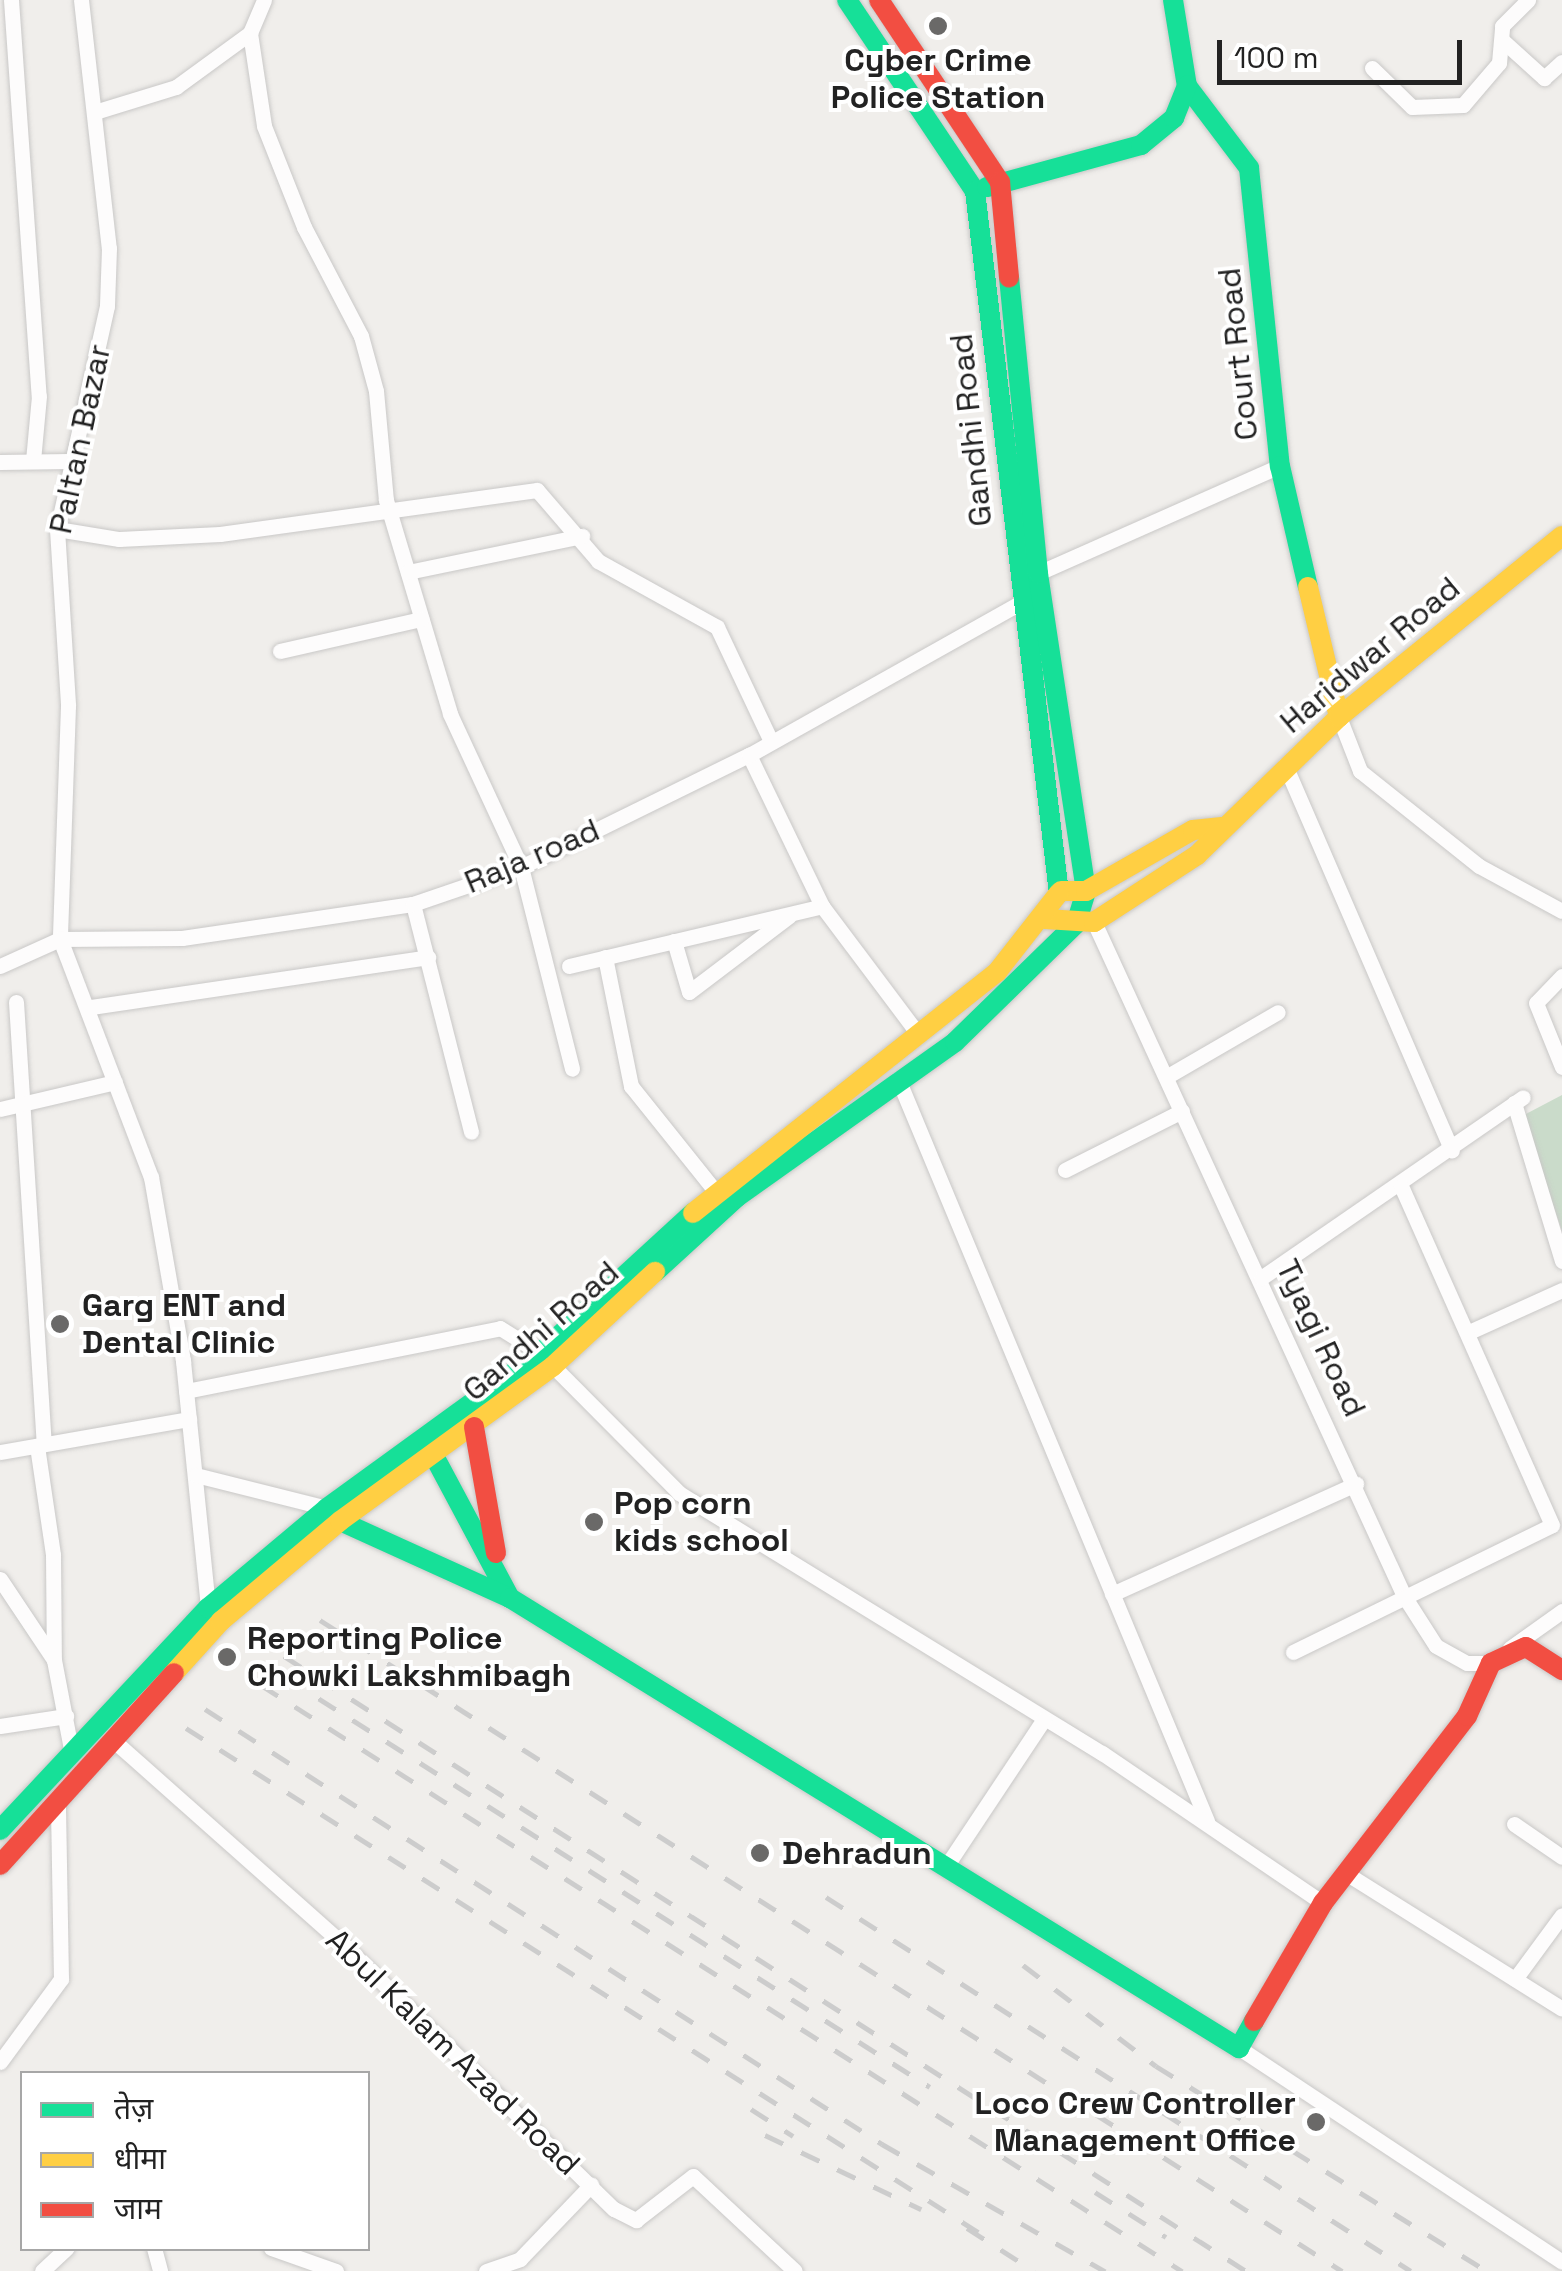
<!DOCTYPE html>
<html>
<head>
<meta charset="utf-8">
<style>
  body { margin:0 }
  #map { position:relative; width:1562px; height:2271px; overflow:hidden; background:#f0eeeb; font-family:"Space Grotesk","Noto Sans Devanagari",sans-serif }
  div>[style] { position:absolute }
  .cemetery>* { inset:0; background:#cadbca }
  .roads { filter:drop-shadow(0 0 2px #c9c8c7) drop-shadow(0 0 2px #c9c8c7) }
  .street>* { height:15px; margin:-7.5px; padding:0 7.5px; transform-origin:7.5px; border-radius:7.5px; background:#fdfcfc }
  .fast>* { height:20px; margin:-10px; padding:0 10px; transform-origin:10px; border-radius:10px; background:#16e098 }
  .slow>* { height:20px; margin:-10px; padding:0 10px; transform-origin:10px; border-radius:10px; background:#ffcf43 }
  .jam>* { height:20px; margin:-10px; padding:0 10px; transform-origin:10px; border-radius:10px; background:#f24e42 }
  .rail>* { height:5px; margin-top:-2.5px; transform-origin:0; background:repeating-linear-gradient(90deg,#ccc 0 20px,transparent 0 40px) }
  .dots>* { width:28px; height:28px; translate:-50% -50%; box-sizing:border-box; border:5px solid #fff; border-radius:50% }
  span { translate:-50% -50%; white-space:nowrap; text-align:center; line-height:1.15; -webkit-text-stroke:8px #fff; paint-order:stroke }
  .poi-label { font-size:32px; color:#222; font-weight:700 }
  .left { translate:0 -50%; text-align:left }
  .right { translate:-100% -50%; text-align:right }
  .street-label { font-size:32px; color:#222 }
  .legend { position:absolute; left:20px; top:2071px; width:350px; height:180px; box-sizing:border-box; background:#fff; border:2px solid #a7a7a7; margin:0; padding:12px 18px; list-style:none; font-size:30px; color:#222 }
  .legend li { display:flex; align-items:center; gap:20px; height:50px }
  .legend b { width:50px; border:2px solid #a7a7a7 }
  .scale { position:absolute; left:1217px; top:40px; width:245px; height:45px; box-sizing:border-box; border:5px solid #222; border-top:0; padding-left:12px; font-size:30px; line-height:35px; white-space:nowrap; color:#222; -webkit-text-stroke:8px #fff; paint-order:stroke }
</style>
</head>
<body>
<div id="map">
  <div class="cemetery">
    <div style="clip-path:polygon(1562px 1095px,1562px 1231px,1522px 1116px)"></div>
  </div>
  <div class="roads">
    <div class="street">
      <div style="left:11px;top:0;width:397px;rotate:86deg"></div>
      <div style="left:39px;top:396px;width:65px;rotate:95.3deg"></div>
      <div style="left:81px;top:0;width:250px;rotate:83.6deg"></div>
      <div style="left:109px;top:248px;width:58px;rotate:92deg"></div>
      <div style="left:107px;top:306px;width:229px;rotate:102.6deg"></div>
      <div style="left:57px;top:529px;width:177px;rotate:86.4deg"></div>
      <div style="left:68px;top:706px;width:233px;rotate:92deg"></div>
      <div style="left:60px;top:939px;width:255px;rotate:69.1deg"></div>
      <div style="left:151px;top:1177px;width:187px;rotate:80.1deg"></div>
      <div style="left:183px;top:1361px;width:248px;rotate:84.2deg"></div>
      <div style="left:250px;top:33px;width:94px;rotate:81.4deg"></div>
      <div style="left:264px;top:126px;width:109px;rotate:68.4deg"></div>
      <div style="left:304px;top:227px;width:123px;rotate:62.4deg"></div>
      <div style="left:361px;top:336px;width:57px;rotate:74.7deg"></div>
      <div style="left:376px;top:391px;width:109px;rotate:84.8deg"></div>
      <div style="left:386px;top:500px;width:223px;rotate:73.3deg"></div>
      <div style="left:450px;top:714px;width:169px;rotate:65.1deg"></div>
      <div style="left:521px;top:867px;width:208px;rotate:75.8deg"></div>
      <div style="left:1502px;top:40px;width:57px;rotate:42.1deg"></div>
      <div style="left:1544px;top:78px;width:24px;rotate:-42deg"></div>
      <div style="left:1372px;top:68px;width:56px;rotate:44.3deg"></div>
      <div style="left:1412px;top:107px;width:51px;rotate:-2.2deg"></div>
      <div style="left:1463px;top:105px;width:55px;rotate:-49.4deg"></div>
      <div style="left:1499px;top:63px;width:37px;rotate:-85deg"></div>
      <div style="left:1502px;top:26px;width:37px;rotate:-45deg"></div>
      <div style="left:98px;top:111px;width:82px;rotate:-17.1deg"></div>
      <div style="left:176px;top:87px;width:92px;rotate:-36.1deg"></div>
      <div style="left:250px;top:33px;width:36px;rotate:-67deg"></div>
      <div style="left:0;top:462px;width:69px;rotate:-0.8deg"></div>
      <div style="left:57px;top:529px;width:63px;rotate:9.2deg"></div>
      <div style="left:119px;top:539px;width:101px;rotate:-2.8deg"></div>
      <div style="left:220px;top:534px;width:320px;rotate:-7.9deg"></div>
      <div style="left:537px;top:490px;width:94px;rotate:49.3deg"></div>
      <div style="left:598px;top:561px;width:136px;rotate:29deg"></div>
      <div style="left:717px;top:627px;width:126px;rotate:64.7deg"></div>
      <div style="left:408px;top:572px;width:178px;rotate:-11.7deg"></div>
      <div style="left:1038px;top:573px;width:265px;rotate:-23.9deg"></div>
      <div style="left:280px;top:651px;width:145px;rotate:-12.8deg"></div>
      <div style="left:1339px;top:717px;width:58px;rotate:68.7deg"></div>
      <div style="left:1360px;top:771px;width:152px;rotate:38.6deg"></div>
      <div style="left:1479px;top:866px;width:94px;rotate:28.5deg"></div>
      <div style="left:749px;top:755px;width:168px;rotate:64.2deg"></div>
      <div style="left:822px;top:906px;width:161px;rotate:53.1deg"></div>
      <div style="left:1285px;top:765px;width:420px;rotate:66.6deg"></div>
      <div style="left:413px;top:904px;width:235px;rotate:75.7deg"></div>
      <div style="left:1094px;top:922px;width:742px;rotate:65.3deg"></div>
      <div style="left:1404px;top:1596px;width:59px;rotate:57.4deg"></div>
      <div style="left:1436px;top:1646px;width:35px;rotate:29deg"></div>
      <div style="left:1467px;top:1663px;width:24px"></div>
      <div style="left:674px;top:941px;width:53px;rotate:73.6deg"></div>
      <div style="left:689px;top:992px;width:126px;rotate:-37.2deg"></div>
      <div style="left:605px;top:957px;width:132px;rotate:78.6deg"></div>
      <div style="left:631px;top:1086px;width:136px;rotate:51.3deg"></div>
      <div style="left:0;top:966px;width:66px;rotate:-24.2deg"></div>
      <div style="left:60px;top:939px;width:122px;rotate:-0.5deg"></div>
      <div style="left:182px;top:938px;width:233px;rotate:-8.4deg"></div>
      <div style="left:413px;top:904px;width:114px;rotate:-18.9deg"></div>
      <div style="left:521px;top:867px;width:254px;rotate:-26.2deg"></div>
      <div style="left:749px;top:755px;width:311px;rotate:-29.3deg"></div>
      <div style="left:569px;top:966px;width:260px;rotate:-13.3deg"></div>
      <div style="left:1562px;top:976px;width:37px;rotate:134deg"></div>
      <div style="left:1536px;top:1003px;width:69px;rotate:67.9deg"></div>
      <div style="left:16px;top:1002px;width:443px;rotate:86.4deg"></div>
      <div style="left:91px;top:1007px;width:341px;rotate:-8.4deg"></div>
      <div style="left:1166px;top:1077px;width:129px;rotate:-30.1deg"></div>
      <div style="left:898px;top:1079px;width:804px;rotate:67.39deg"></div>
      <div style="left:1514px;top:1103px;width:165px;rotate:73.1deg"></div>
      <div style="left:0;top:1109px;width:118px;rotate:-13.2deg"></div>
      <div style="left:1065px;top:1170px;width:131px;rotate:-26.8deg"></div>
      <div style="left:1261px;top:1278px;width:318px;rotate:-34.6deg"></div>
      <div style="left:1469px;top:1332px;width:102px;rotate:-24.3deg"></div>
      <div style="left:553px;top:1366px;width:179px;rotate:45.2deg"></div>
      <div style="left:679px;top:1493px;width:497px;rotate:31.6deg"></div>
      <div style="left:1102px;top:1753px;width:267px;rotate:34.2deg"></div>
      <div style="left:186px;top:1391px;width:320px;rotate:-11.3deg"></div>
      <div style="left:500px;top:1328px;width:47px;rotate:32deg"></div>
      <div style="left:37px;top:1446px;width:110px;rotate:81.6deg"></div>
      <div style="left:53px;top:1555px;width:105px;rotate:89.5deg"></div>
      <div style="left:0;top:1452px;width:192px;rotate:-9.9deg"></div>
      <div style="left:196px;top:1475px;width:135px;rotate:14.1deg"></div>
      <div style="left:0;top:1579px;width:97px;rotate:56.3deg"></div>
      <div style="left:54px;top:1660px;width:91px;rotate:79.2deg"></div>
      <div style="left:1112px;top:1594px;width:268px;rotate:-24.3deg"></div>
      <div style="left:1510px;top:1648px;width:64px;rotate:-35.4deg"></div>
      <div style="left:1293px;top:1652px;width:288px;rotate:-26.1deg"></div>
      <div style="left:1552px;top:1525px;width:371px;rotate:-114deg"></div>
      <div style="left:0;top:1726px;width:67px;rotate:-8.6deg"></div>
      <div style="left:112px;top:1739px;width:313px;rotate:41.6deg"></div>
      <div style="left:346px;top:1947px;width:375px;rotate:44.4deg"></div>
      <div style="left:614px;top:2209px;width:25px;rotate:27deg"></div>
      <div style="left:636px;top:2220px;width:72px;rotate:-37.7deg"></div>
      <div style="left:693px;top:2176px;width:139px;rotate:43deg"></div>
      <div style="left:1514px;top:1824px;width:58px;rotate:34.5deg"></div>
      <div style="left:947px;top:1865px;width:175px;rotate:-56.4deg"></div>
      <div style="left:1344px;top:1872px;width:257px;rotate:32.1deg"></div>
      <div style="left:1515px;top:1979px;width:79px;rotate:-53.7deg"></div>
      <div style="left:1239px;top:2048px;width:387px;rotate:33.5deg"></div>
      <div style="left:0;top:2062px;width:103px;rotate:-53.7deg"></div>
      <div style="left:61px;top:1979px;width:178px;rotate:-91deg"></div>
      <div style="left:154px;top:2248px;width:24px;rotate:75deg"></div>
      <div style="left:271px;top:2248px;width:69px;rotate:19.5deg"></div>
      <div style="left:42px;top:2271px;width:34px;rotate:-43deg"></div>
      <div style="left:486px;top:2271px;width:36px;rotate:-19deg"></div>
      <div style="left:520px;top:2259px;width:103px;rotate:-46.2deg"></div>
    </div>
    <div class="fast">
      <div style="left:847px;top:0;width:230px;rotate:56.2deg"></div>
      <div style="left:975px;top:191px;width:707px;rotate:83.18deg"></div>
      <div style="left:1173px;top:0;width:87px;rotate:80.8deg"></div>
      <div style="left:1187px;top:86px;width:103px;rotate:52.9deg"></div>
      <div style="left:1249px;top:168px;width:300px;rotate:84.1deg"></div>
      <div style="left:1280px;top:466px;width:124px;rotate:77deg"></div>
      <div style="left:987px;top:187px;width:160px;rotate:-15.3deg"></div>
      <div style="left:1141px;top:145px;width:43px;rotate:-39.3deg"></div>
      <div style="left:1174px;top:118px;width:35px;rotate:-68deg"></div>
      <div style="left:655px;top:1272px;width:111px;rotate:-42.4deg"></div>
      <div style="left:737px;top:1197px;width:267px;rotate:-35.4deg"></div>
      <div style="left:955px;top:1042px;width:169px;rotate:-44.3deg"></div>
      <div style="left:1076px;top:924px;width:34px;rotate:-73deg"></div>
      <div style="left:1086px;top:891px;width:322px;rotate:-98.6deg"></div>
      <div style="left:1038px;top:573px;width:296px;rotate:-95.6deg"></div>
      <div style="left:426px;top:1441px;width:178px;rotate:61.9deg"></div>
      <div style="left:340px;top:1521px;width:187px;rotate:24.4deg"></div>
      <div style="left:510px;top:1598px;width:857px;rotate:31.69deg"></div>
      <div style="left:1239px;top:2048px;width:31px;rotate:-61deg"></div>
      <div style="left:0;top:1830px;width:304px;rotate:-46.9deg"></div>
      <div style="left:208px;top:1608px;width:155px;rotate:-40deg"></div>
      <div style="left:327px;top:1508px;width:263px;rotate:-36deg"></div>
      <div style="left:540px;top:1353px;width:207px;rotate:-42.5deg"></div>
    </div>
    <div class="slow">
      <div style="left:1308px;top:587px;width:134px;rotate:76.6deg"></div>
      <div style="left:1061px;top:891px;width:25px"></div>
      <div style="left:1086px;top:891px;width:123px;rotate:-29.7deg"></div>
      <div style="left:1193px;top:830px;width:29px;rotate:-6deg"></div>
      <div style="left:1045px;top:919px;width:49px;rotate:3.5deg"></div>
      <div style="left:1094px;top:922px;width:123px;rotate:-33deg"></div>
      <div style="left:1197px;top:855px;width:198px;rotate:-44.2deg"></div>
      <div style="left:1339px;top:717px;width:287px;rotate:-39.1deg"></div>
      <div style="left:693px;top:1213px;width:388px;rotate:-38.4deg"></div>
      <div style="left:997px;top:972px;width:100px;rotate:-51.9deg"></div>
      <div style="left:174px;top:1673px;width:70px;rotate:-47.9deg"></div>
      <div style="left:221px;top:1621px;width:155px;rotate:-40deg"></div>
      <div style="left:340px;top:1521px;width:263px;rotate:-36deg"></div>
      <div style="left:553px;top:1366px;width:139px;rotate:-42.7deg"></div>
    </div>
    <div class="jam">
      <div style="left:879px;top:0;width:219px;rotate:56.4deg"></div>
      <div style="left:1000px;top:182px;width:96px;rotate:84.6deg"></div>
      <div style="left:474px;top:1427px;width:128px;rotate:80.1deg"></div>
      <div style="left:0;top:1865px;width:259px;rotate:-47.8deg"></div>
      <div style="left:1254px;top:2021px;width:137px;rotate:-59.7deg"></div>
      <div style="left:1323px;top:1903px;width:236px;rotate:-52.4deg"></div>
      <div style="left:1467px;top:1716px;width:58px;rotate:-65.6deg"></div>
      <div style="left:1491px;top:1663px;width:38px;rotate:-25deg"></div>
      <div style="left:1526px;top:1647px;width:43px;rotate:32.6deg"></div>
    </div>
  </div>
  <div class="rail">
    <div style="left:320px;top:1620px;width:1212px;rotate:32.5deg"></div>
    <div style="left:284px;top:1656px;width:1142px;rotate:32.59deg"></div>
    <div style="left:285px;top:1677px;width:764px;rotate:32.44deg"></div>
    <div style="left:261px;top:1685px;width:1092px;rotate:32.47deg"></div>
    <div style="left:205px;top:1709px;width:805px;rotate:32.72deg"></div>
    <div style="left:882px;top:2144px;width:257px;rotate:29.7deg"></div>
    <div style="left:186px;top:1728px;width:939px;rotate:32.47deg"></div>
    <div style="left:826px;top:1897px;width:694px;rotate:32.59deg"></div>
    <div style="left:1023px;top:1965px;width:167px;rotate:37.2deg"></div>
    <div style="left:1156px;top:2066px;width:389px;rotate:31.8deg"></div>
    <div style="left:751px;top:2109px;width:50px;rotate:32.7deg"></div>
    <div style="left:765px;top:2135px;width:173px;rotate:25.4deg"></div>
    <div style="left:1095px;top:2192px;width:84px;rotate:32.4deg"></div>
    <div style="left:967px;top:2228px;width:80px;rotate:32.7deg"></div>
  </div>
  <div class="dots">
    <div style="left:938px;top:26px;background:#6a6968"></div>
    <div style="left:60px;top:1324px;background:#6a6968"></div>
    <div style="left:594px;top:1522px;background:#6a6968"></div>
    <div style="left:227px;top:1657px;background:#6a6968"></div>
    <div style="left:760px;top:1853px;background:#6a6968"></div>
    <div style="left:1316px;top:2122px;background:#6a6968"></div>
  </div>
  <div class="poi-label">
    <span style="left:938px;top:79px">Cyber Crime<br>Police Station</span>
    <span class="left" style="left:82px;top:1324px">Garg ENT and<br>Dental Clinic</span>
    <span class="left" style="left:614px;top:1522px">Pop corn<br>kids school</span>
    <span class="left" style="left:247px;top:1657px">Reporting Police<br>Chowki Lakshmibagh</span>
    <span class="left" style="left:782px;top:1853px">Dehradun</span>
    <span class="right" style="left:1296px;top:2122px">Loco Crew Controller<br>Management Office</span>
  </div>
  <div class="street-label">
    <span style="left:1238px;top:354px;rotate:-96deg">Court Road</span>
    <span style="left:971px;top:430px;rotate:-96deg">Gandhi Road</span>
    <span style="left:80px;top:439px;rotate:-78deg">Paltan Bazar</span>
    <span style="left:1370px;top:655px;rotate:-40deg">Haridwar Road</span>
    <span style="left:532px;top:856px;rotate:-23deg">Raja road</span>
    <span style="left:541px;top:1331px;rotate:-41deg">Gandhi Road</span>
    <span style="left:1321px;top:1338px;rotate:65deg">Tyagi Road</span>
    <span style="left:453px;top:2052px;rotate:44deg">Abul Kalam Azad Road</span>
  </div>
  <ul class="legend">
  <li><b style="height:12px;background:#16e098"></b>तेज़</li>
  <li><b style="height:12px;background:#ffcf43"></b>धीमा</li>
  <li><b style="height:12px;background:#f24e42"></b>जाम</li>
  </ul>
  <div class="scale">100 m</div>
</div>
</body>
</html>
